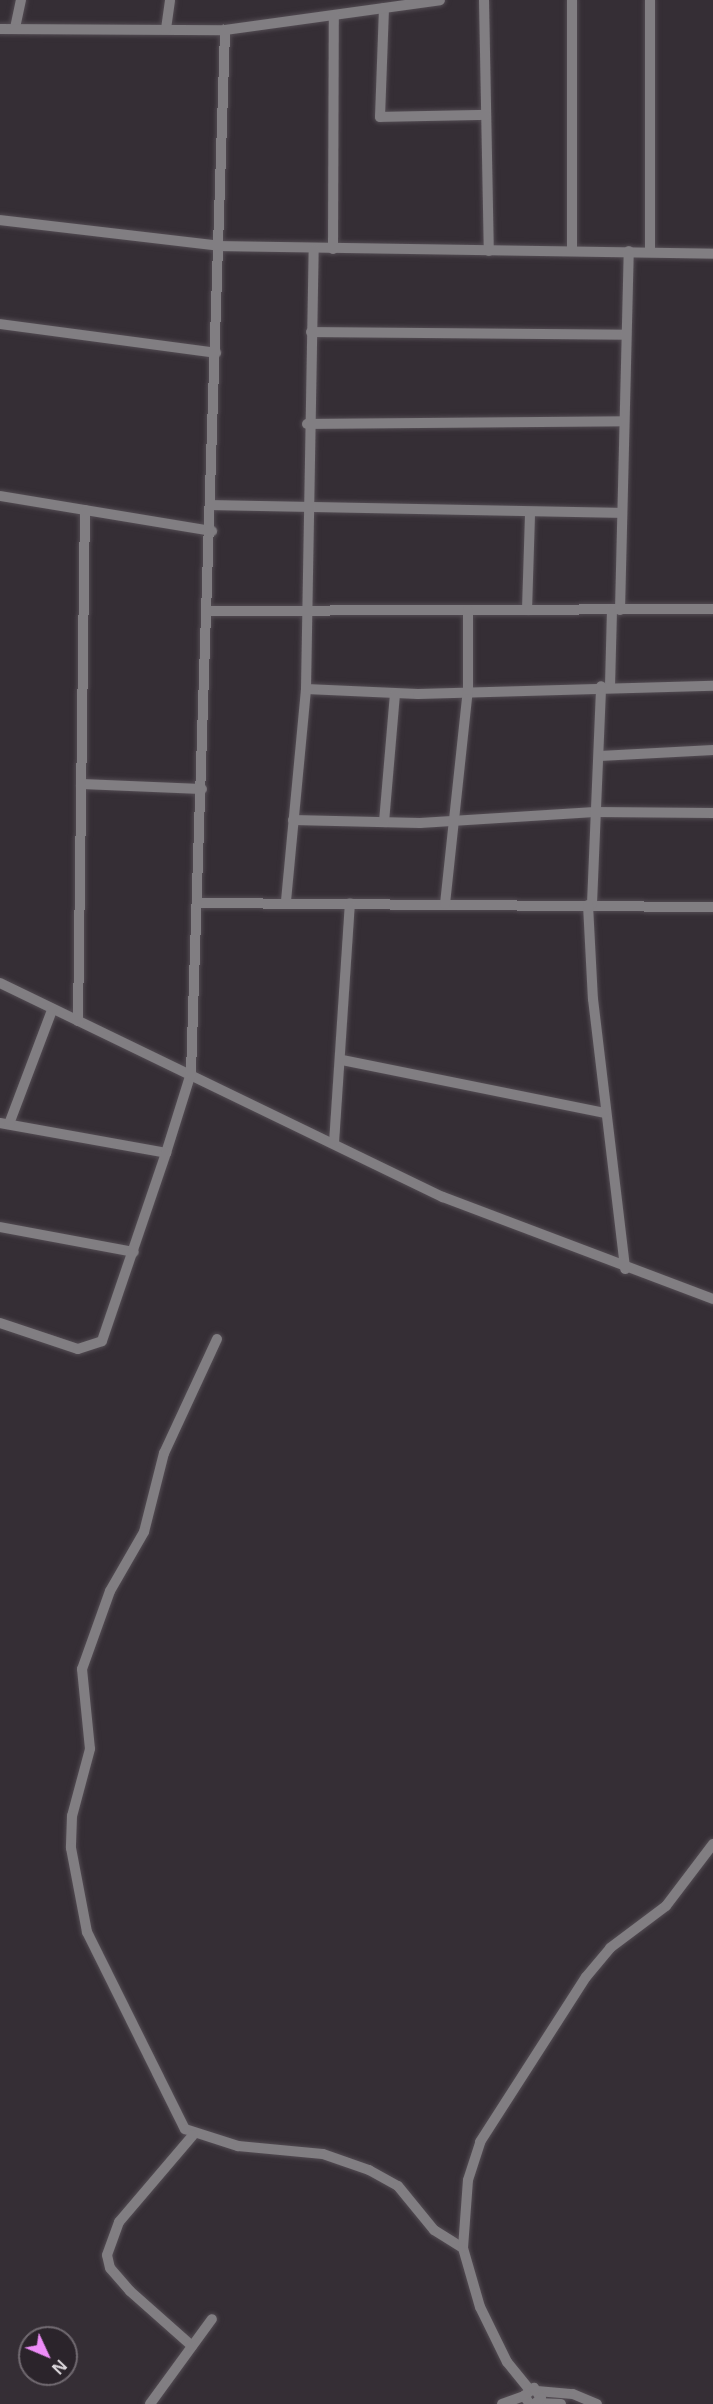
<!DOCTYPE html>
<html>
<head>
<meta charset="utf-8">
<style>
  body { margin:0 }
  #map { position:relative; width:713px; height:2404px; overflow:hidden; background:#352e35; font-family:"Open Sans",sans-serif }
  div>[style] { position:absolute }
  .roads { filter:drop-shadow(0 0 2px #534c53) drop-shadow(0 0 2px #534c53) }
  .street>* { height:10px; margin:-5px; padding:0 5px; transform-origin:5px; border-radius:5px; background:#817e82 }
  span { translate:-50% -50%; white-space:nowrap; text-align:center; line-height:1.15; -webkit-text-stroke:6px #2b242b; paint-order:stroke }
  .north { position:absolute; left:18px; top:2326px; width:60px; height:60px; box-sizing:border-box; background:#2b242b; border:2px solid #716a71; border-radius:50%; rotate:134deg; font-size:16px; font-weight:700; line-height:24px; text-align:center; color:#d9d4d9 }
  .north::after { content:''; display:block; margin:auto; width:21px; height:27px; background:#ee8cf8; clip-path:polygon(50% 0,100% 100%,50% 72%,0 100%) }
</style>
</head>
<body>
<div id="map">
  <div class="roads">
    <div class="street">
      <div style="left:484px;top:0;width:251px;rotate:88.9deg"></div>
      <div style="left:650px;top:0;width:251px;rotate:90deg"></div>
      <div style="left:384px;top:8px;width:109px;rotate:92.1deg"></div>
      <div style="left:380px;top:117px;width:106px;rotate:-1.1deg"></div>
      <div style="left:15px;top:28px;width:29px;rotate:-78deg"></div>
      <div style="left:0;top:29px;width:225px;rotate:0.3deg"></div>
      <div style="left:225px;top:30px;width:217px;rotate:-7.9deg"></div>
      <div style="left:166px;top:29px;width:29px;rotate:-82deg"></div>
      <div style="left:0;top:220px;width:222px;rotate:6.7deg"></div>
      <div style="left:220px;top:246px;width:493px;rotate:0.9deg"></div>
      <div style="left:333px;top:249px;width:233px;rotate:-89.8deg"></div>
      <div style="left:572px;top:250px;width:250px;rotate:-90deg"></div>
      <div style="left:0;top:324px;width:218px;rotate:7.6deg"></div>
      <div style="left:311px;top:332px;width:314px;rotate:0.5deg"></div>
      <div style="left:307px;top:424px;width:317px;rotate:-0.5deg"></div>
      <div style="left:0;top:496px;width:215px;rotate:9.4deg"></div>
      <div style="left:213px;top:505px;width:409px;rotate:1.1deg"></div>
      <div style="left:527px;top:610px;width:98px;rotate:-88.2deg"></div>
      <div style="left:620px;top:610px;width:359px;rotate:-88.6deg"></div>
      <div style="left:206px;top:611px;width:507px;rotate:-0.23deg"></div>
      <div style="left:610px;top:686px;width:76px;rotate:-88.5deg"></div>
      <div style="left:306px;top:689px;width:112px;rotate:2.6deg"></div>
      <div style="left:418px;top:694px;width:295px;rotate:-1.6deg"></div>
      <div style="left:600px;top:756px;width:113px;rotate:-3deg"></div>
      <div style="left:81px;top:784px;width:121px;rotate:2.4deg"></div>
      <div style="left:293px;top:820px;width:127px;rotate:1.4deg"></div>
      <div style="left:420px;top:823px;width:175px;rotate:-3.6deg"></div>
      <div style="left:595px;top:812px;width:118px;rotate:0.5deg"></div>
      <div style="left:384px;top:822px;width:129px;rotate:-85.1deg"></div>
      <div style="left:286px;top:901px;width:213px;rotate:-84.6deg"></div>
      <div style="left:306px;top:689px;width:440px;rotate:-89deg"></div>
      <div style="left:198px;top:903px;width:515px;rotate:0.45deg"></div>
      <div style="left:445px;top:904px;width:215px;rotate:-83.9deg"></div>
      <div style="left:468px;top:690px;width:80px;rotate:-90deg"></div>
      <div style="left:592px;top:904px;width:218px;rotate:-87.6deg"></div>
      <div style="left:588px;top:905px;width:94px;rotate:87deg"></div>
      <div style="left:593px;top:999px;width:272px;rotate:83.2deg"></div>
      <div style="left:0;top:983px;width:492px;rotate:25.8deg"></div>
      <div style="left:443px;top:1197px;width:289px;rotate:20.7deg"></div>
      <div style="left:78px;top:1021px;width:511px;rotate:-89.22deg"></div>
      <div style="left:342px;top:1060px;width:269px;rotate:11.4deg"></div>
      <div style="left:0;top:1123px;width:169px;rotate:10.2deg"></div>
      <div style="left:166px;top:1153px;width:84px;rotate:-72.6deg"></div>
      <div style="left:191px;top:1073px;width:1044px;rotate:-88.13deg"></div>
      <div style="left:9px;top:1124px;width:122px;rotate:-69.3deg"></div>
      <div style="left:334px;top:1143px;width:240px;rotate:-86.2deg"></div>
      <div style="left:0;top:1227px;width:136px;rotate:10.6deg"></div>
      <div style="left:0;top:1323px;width:82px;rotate:18.4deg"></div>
      <div style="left:78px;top:1349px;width:25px;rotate:-18deg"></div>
      <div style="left:102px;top:1341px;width:199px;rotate:-71.2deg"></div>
      <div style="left:217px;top:1339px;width:126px;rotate:114.9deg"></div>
      <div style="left:164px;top:1453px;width:81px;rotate:104.2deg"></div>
      <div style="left:144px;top:1532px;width:68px;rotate:120deg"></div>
      <div style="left:110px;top:1591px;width:83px;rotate:109.7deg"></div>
      <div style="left:82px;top:1669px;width:80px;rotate:84.3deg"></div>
      <div style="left:90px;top:1749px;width:69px;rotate:105deg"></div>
      <div style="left:72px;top:1816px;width:32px;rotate:92deg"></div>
      <div style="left:71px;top:1848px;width:86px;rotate:79.2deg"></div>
      <div style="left:87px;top:1932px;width:220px;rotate:63.6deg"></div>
      <div style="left:185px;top:2129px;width:56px;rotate:17.8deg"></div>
      <div style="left:238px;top:2146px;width:85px;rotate:5.4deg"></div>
      <div style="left:323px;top:2154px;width:49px;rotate:19.2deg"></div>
      <div style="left:369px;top:2170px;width:33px;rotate:29deg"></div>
      <div style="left:398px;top:2186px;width:57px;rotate:50.7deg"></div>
      <div style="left:434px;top:2230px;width:34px;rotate:32deg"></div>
      <div style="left:192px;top:2346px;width:83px;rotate:-138.4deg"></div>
      <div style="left:130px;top:2291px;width:30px;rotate:-131deg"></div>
      <div style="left:110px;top:2268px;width:13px;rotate:-103deg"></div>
      <div style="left:107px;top:2255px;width:35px;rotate:-70deg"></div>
      <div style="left:119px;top:2222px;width:114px;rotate:-49.6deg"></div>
      <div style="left:529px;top:2389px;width:35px;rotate:-129deg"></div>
      <div style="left:507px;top:2362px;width:61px;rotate:-116.1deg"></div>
      <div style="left:480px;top:2307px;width:61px;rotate:-106.1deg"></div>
      <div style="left:463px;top:2248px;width:68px;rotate:-85.8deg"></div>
      <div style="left:468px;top:2180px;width:40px;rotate:-72deg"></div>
      <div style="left:480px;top:2142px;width:196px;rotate:-57.3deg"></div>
      <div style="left:586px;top:1977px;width:38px;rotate:-50deg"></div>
      <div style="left:610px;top:1948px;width:70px;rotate:-36.9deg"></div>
      <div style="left:666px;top:1906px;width:78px;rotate:-52.8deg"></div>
      <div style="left:537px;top:2391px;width:36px;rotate:5deg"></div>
      <div style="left:573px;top:2394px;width:26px;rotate:23deg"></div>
      <div style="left:536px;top:2403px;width:25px;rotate:2deg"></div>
      <div style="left:150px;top:2404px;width:105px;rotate:-53.9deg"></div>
      <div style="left:502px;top:2404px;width:23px;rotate:-20deg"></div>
      <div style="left:530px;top:2404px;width:10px;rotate:-127deg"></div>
      <div style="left:524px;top:2396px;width:13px;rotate:-39deg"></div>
      <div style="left:534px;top:2388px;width:12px;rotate:55deg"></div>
      <div style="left:541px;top:2398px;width:8px;rotate:135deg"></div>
    </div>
  </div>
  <div class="north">N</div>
</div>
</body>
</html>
